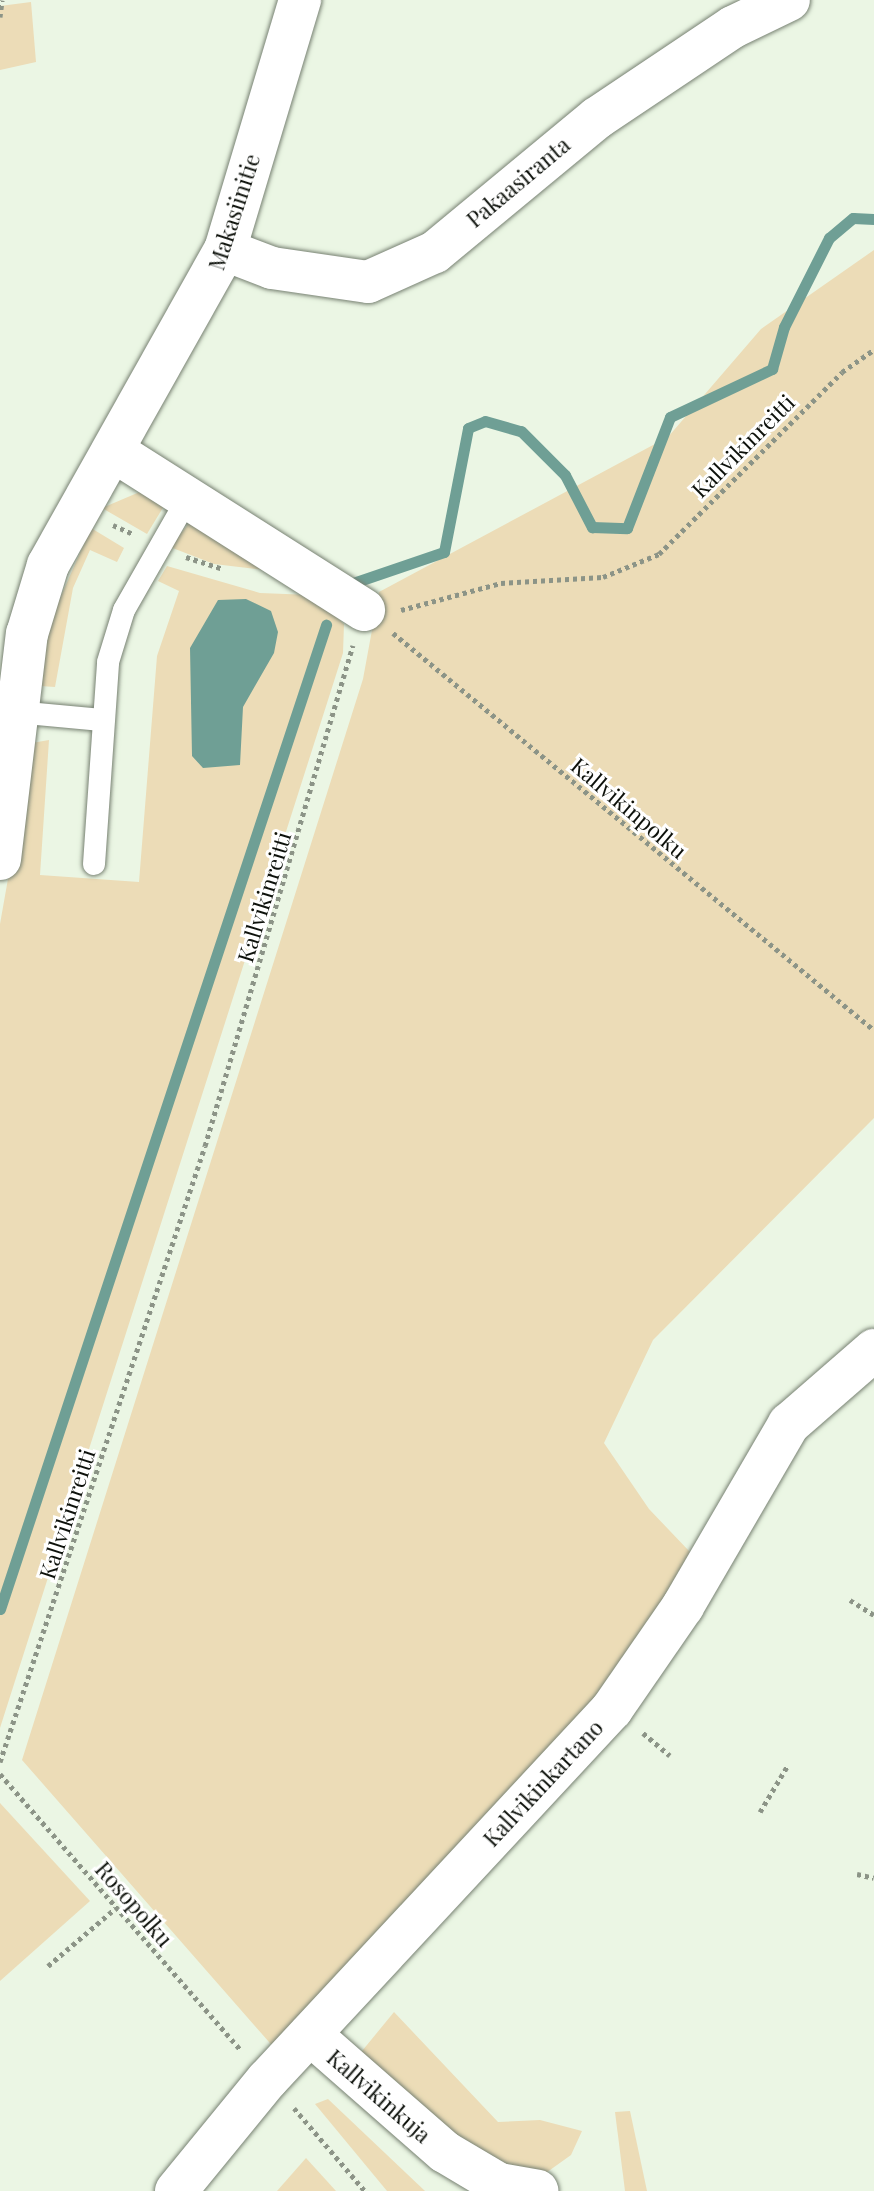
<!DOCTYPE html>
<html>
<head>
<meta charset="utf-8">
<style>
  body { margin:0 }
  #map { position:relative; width:874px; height:2191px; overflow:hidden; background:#ebf6e4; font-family:"Playfair Display",serif }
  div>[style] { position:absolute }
  .green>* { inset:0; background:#ecdcb7 }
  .water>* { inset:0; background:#6f9f95 }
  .stream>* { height:11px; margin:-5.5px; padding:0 5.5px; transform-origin:5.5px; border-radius:5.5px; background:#6f9f95 }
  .path>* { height:5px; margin-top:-2.5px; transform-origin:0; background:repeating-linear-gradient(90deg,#8c9487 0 4px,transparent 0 8px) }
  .roads { filter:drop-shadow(0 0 2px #778172) drop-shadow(0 0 2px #778172) }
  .lane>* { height:22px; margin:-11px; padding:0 11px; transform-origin:11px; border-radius:11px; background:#fff }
  .street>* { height:42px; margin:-21px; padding:0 21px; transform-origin:21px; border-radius:21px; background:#fff }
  span { translate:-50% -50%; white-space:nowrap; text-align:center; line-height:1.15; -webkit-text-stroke:6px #fff; paint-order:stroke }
  .street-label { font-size:22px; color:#0d110b }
</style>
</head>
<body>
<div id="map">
  <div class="green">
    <div style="clip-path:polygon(31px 2px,36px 62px,0 70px,0 6px)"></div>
    <div style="clip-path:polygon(874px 250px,874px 1118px,653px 1340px,604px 1443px,649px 1509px,690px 1552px,629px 1667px,276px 2050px,22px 1760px,363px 679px,379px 592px,668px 437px,761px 329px)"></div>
    <div style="clip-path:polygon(142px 491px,164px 506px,147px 534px,102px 508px)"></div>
    <div style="clip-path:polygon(190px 522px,265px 570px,214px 564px,170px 547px)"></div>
    <div style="clip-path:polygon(91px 528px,124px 548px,117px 562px,90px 550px,73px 588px,55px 687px,40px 686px,42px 639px)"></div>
    <div style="clip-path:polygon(167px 566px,260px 593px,311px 595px,344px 624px,343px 653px,0 1728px,0 924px,32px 743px,49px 740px,40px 875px,139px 882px,157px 656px,179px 591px,158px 581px)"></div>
    <div style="clip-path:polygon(0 1803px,90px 1901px,0 1981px)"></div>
    <div style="clip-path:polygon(394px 2012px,498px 2122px,540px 2120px,582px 2131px,571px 2155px,543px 2175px,510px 2173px,353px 2062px)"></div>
    <div style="clip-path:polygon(328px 2099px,425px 2191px,387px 2191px,315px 2104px)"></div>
    <div style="clip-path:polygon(630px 2111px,647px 2191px,625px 2191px,615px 2112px)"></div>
    <div style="clip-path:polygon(306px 2158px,336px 2191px,277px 2191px)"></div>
  </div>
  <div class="water">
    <div style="clip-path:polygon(246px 599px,271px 611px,278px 632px,274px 653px,243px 707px,240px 765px,203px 768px,192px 756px,190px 648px,218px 600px)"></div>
  </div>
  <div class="stream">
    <div style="left:353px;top:583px;width:96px;rotate:-18.8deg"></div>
    <div style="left:444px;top:552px;width:126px;rotate:-79deg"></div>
    <div style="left:468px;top:428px;width:18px;rotate:-22deg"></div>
    <div style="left:485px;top:421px;width:37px;rotate:16deg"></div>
    <div style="left:521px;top:431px;width:62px;rotate:45deg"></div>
    <div style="left:565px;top:475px;width:59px;rotate:62.6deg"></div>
    <div style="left:592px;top:527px;width:35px;rotate:2deg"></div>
    <div style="left:627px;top:528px;width:119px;rotate:-68.8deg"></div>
    <div style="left:670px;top:417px;width:113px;rotate:-25.2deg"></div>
    <div style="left:772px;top:369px;width:44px;rotate:-74.1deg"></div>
    <div style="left:784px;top:327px;width:100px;rotate:-63.2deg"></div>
    <div style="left:829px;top:238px;width:31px;rotate:-40deg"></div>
    <div style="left:853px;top:218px;width:21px;rotate:3deg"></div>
    <div style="left:0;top:1609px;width:1037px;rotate:-71.67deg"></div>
  </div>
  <div class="path">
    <div style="left:0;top:17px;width:17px;rotate:-83deg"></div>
    <div style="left:113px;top:525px;width:22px;rotate:24deg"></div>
    <div style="left:186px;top:557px;width:38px;rotate:18deg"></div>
    <div style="left:401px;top:610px;width:104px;rotate:-15.1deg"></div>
    <div style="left:501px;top:583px;width:102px;rotate:-3.4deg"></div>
    <div style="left:603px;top:577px;width:61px;rotate:-22.3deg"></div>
    <div style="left:659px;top:554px;width:258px;rotate:-44.8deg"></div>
    <div style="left:842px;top:372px;width:39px;rotate:-35deg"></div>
    <div style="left:393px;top:633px;width:624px;rotate:39.54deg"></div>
    <div style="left:850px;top:1600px;width:28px;rotate:32deg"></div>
    <div style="left:643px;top:1733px;width:35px;rotate:40deg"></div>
    <div style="left:0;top:1762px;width:649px;rotate:-71.59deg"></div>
    <div style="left:205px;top:1146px;width:522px;rotate:-73.54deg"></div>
    <div style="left:0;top:1774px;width:366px;rotate:48.9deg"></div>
    <div style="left:760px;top:1812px;width:55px;rotate:-59.2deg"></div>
    <div style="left:857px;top:1874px;width:17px;rotate:13deg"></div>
    <div style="left:48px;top:1966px;width:89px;rotate:-40.5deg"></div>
    <div style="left:294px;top:2108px;width:109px;rotate:49.5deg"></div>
  </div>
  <div class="roads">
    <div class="lane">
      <div style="left:16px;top:712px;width:86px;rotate:5.3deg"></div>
      <div style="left:94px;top:864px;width:202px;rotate:-86deg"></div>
      <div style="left:108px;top:662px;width:54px;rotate:-72.9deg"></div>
      <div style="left:124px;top:610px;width:129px;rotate:-60.3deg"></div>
    </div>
    <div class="street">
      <div style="left:225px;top:250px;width:50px;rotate:21deg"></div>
      <div style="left:272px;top:268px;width:97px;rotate:8.3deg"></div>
      <div style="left:368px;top:282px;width:73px;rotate:-24.1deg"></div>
      <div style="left:435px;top:252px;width:210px;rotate:-39.6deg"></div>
      <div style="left:597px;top:118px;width:164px;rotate:-33.8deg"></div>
      <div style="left:733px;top:27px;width:62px;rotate:-25.7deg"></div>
      <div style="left:115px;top:452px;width:295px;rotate:32.4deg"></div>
      <div style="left:0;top:859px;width:227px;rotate:-83.2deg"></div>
      <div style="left:27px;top:634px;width:72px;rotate:-73.1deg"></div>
      <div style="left:48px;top:565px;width:361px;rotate:-60.7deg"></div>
      <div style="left:225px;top:250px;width:261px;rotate:-73.3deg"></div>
      <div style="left:310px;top:2034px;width:179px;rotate:41.2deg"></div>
      <div style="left:445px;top:2152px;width:63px;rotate:30.7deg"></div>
      <div style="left:499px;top:2184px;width:39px;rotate:10deg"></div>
      <div style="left:176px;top:2191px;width:144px;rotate:-50.7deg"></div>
      <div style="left:267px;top:2080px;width:507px;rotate:-47.08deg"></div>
      <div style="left:612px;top:1709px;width:125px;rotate:-55.4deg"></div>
      <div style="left:683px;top:1606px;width:211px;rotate:-59.8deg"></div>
      <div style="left:789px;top:1424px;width:113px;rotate:-41deg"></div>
    </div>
  </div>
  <div class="street-label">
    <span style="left:518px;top:182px;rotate:-40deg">Pakaasiranta</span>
    <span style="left:234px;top:212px;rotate:-72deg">Makasiinitie</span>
    <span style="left:743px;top:446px;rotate:-45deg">Kallvikinreitti</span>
    <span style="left:629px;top:808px;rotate:40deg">Kallvikinpolku</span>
    <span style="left:264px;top:897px;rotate:-73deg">Kallvikinreitti</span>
    <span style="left:67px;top:1514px;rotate:-72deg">Kallvikinreitti</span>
    <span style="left:543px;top:1783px;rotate:-47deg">Kallvikinkartano</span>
    <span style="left:134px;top:1904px;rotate:49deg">Rosopolku</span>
    <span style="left:379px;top:2096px;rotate:41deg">Kallvikinkuja</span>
  </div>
</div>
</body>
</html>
